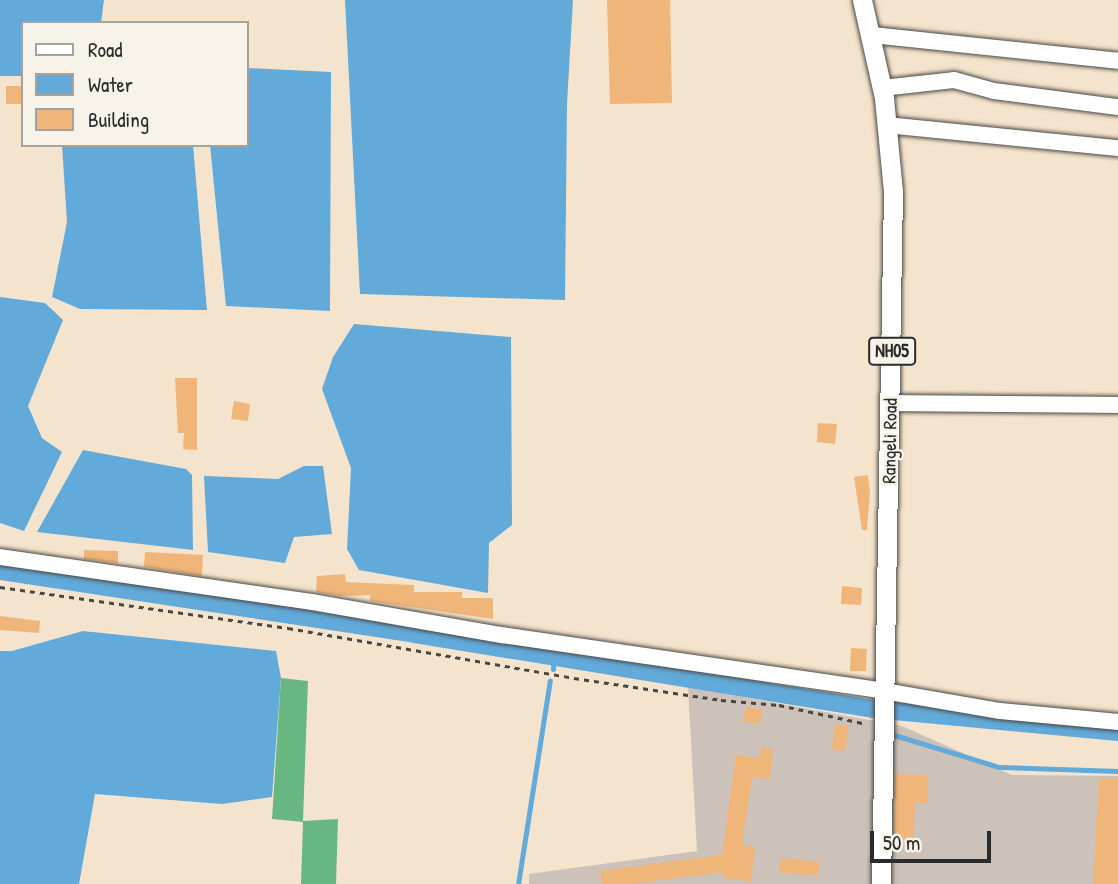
<!DOCTYPE html>
<html>
<head>
<meta charset="utf-8">
<style>
  body { margin:0 }
  #map { position:relative; width:1118px; height:884px; overflow:hidden; background:#f5e4cd; font-family:"Patrick Hand",sans-serif }
  div>[style] { position:absolute }
  .industrial>* { inset:0; background:#ccc2b9 }
  .forest>* { inset:0; background:#69b780 }
  .water>* { inset:0; background:#62aad9 }
  .stream>* { height:5px; margin:-2.5px; padding:0 2.5px; transform-origin:2.5px; border-radius:2.5px; background:#62aad9 }
  .canal>* { height:18px; margin:-9px; padding:0 9px; transform-origin:9px; border-radius:9px; background:#62aad9 }
  .building>* { inset:0; background:#f0b579 }
  .path>* { height:2.5px; margin-top:-1.25px; transform-origin:0; background:repeating-linear-gradient(90deg,#494743 0 5px,transparent 0 10px) }
  .roads { filter:drop-shadow(0 0 2px #494743) drop-shadow(0 0 2px #494743) }
  .minor>* { height:16px; margin:-8px; padding:0 8px; transform-origin:8px; border-radius:8px; background:#fff }
  .major>* { height:19px; margin:-9.5px; padding:0 9.5px; transform-origin:9.5px; border-radius:9.5px; background:#fff }
  span { translate:-50% -50%; white-space:nowrap; text-align:center; line-height:1.15; -webkit-text-stroke:5px #f7f3e8; paint-order:stroke }
  .shield-label span { padding:2px 5px; background:#f7f3e8; border:2px solid; border-radius:5px; -webkit-text-stroke-width:0 }
  .shield-label { font-size:18px; color:#2b2b2b; font-weight:700 }
  .street-label { font-size:19px; color:#2b2b2b }
  .legend { position:absolute; left:21px; top:21px; width:228px; height:126px; box-sizing:border-box; background:#f7f3e8; border:2px solid #a5a39c; margin:0; padding:9px 12px; list-style:none; font-size:21px; color:#2b2b2b }
  .legend li { display:flex; align-items:center; gap:14px; height:35px }
  .legend b { width:35px; border:2px solid #a5a39c }
  .scale { position:absolute; left:870px; top:831px; width:121px; height:32px; box-sizing:border-box; border:4px solid #2b2b2b; border-top:0; padding-left:9px; font-size:21px; line-height:24px; white-space:nowrap; color:#2b2b2b; -webkit-text-stroke:5px #f7f3e8; paint-order:stroke }
</style>
</head>
<body>
<div id="map">
  <div class="industrial">
    <div style="clip-path:polygon(688px 687px,902px 726px,1012px 775px,1118px 776px,1118px 884px,529px 884px,529px 874px,697px 851px)"></div>
  </div>
  <div class="forest">
    <div style="clip-path:polygon(281px 678px,308px 681px,303px 821px,338px 819px,336px 884px,301px 884px,303px 822px,272px 819px)"></div>
  </div>
  <div class="water">
    <div style="clip-path:polygon(0 0,104px 0,101px 23px,23px 23px,23px 76px,0 76px)"></div>
    <div style="clip-path:polygon(345px 0,573px 0,567px 104px,565px 300px,360px 294px)"></div>
    <div style="clip-path:polygon(247px 68px,331px 72px,330px 311px,226px 306px,210px 145px,247px 145px)"></div>
    <div style="clip-path:polygon(62px 145px,193px 145px,207px 310px,80px 309px,52px 297px,67px 222px)"></div>
    <div style="clip-path:polygon(0 297px,45px 303px,63px 320px,28px 406px,42px 438px,62px 452px,24px 531px,0 523px)"></div>
    <div style="clip-path:polygon(354px 324px,511px 337px,512px 525px,489px 543px,488px 593px,359px 570px,347px 549px,351px 468px,322px 389px,333px 357px)"></div>
    <div style="clip-path:polygon(83px 450px,186px 469px,192px 475px,193px 550px,37px 532px)"></div>
    <div style="clip-path:polygon(304px 466px,323px 466px,332px 534px,294px 537px,285px 563px,208px 552px,204px 476px,278px 479px)"></div>
    <div style="clip-path:polygon(83px 631px,276px 651px,281px 678px,272px 797px,222px 804px,95px 794px,79px 884px,0 884px,0 651px,12px 651px)"></div>
  </div>
  <div class="stream">
    <div style="left:553px;top:669px;width:13px;rotate:-86deg"></div>
    <div style="left:891px;top:734px;width:113px;rotate:17deg"></div>
    <div style="left:999px;top:767px;width:119px;rotate:1.9deg"></div>
    <div style="left:518px;top:884px;width:206px;rotate:-81.1deg"></div>
  </div>
  <div class="canal">
    <div style="left:0;top:571px;width:420px;rotate:8.6deg"></div>
    <div style="left:415px;top:634px;width:464px;rotate:9.3deg"></div>
    <div style="left:873px;top:709px;width:246px;rotate:5.4deg"></div>
  </div>
  <div class="building">
    <div style="clip-path:polygon(607px 0,670px 0,672px 103px,610px 104px)"></div>
    <div style="clip-path:polygon(6px 86px,23px 86px,23px 104px,6px 104px)"></div>
    <div style="clip-path:polygon(175px 378px,197px 378px,197px 450px,183px 449px,184px 433px,178px 433px)"></div>
    <div style="clip-path:polygon(234px 401px,250px 404px,248px 421px,231px 419px)"></div>
    <div style="clip-path:polygon(818px 423px,837px 424px,835px 444px,817px 442px)"></div>
    <div style="clip-path:polygon(868px 475px,870px 493px,867px 530px,862px 530px,854px 477px)"></div>
    <div style="clip-path:polygon(84px 550px,118px 551px,118px 563px,84px 559px)"></div>
    <div style="clip-path:polygon(145px 552px,203px 555px,202px 576px,144px 567px)"></div>
    <div style="clip-path:polygon(345px 574px,346px 582px,414px 585px,414px 592px,462px 592px,462px 598px,493px 598px,493px 619px,370px 601px,370px 595px,339px 596px,316px 592px,317px 576px)"></div>
    <div style="clip-path:polygon(842px 586px,862px 588px,861px 605px,841px 604px)"></div>
    <div style="clip-path:polygon(0 616px,40px 621px,39px 633px,0 630px)"></div>
    <div style="clip-path:polygon(851px 648px,867px 649px,866px 671px,850px 671px)"></div>
    <div style="clip-path:polygon(746px 707px,763px 709px,760px 724px,743px 721px)"></div>
    <div style="clip-path:polygon(835px 724px,849px 726px,845px 751px,832px 749px)"></div>
    <div style="clip-path:polygon(761px 747px,773px 749px,770px 779px,752px 777px,742px 845px,755px 847px,751px 882px,722px 877px,723px 872px,630px 884px,602px 884px,600px 871px,722px 855px,736px 755px,760px 758px)"></div>
    <div style="clip-path:polygon(895px 774px,928px 775px,928px 803px,915px 802px,913px 840px,894px 839px)"></div>
    <div style="clip-path:polygon(1099px 778px,1118px 779px,1118px 884px,1093px 884px)"></div>
    <div style="clip-path:polygon(781px 858px,820px 862px,818px 876px,779px 872px)"></div>
  </div>
  <div class="path">
    <div style="left:0;top:587px;width:291px;rotate:8.1deg"></div>
    <div style="left:288px;top:628px;width:290px;rotate:9.9deg"></div>
    <div style="left:574px;top:678px;width:149px;rotate:8.5deg"></div>
    <div style="left:721px;top:700px;width:58px;rotate:4.9deg"></div>
    <div style="left:779px;top:705px;width:90px;rotate:12.2deg"></div>
  </div>
  <div class="roads">
    <div class="minor">
      <div style="left:872px;top:35px;width:247px;rotate:6deg"></div>
      <div style="left:882px;top:88px;width:72px;rotate:-6.3deg"></div>
      <div style="left:954px;top:80px;width:41px;rotate:15.4deg"></div>
      <div style="left:994px;top:91px;width:125px;rotate:7.4deg"></div>
      <div style="left:886px;top:125px;width:233px;rotate:5.7deg"></div>
      <div style="left:891px;top:403px;width:227px;rotate:0.5deg"></div>
      <div style="left:0;top:557px;width:315px;rotate:8.2deg"></div>
      <div style="left:312px;top:602px;width:193px;rotate:9.9deg"></div>
      <div style="left:502px;top:635px;width:386px;rotate:8.3deg"></div>
      <div style="left:884px;top:691px;width:118px;rotate:9.8deg"></div>
      <div style="left:1000px;top:711px;width:119px;rotate:5.3deg"></div>
    </div>
    <div class="major">
      <div style="left:862px;top:0;width:100px;rotate:77.3deg"></div>
      <div style="left:884px;top:98px;width:93px;rotate:84.5deg"></div>
      <div style="left:893px;top:191px;width:693px;rotate:90.99deg"></div>
    </div>
  </div>
  <div class="shield-label">
    <span style="left:892px;top:351px">NH05</span>
  </div>
  <div class="street-label">
    <span style="left:890px;top:441px;rotate:-89deg">Rangeli Road</span>
  </div>
  <ul class="legend">
  <li><b style="height:9px;background:#fff"></b>Road</li>
  <li><b style="height:19px;background:#62aad9"></b>Water</li>
  <li><b style="height:19px;background:#f0b579"></b>Building</li>
  </ul>
  <div class="scale">50 m</div>
</div>
</body>
</html>
